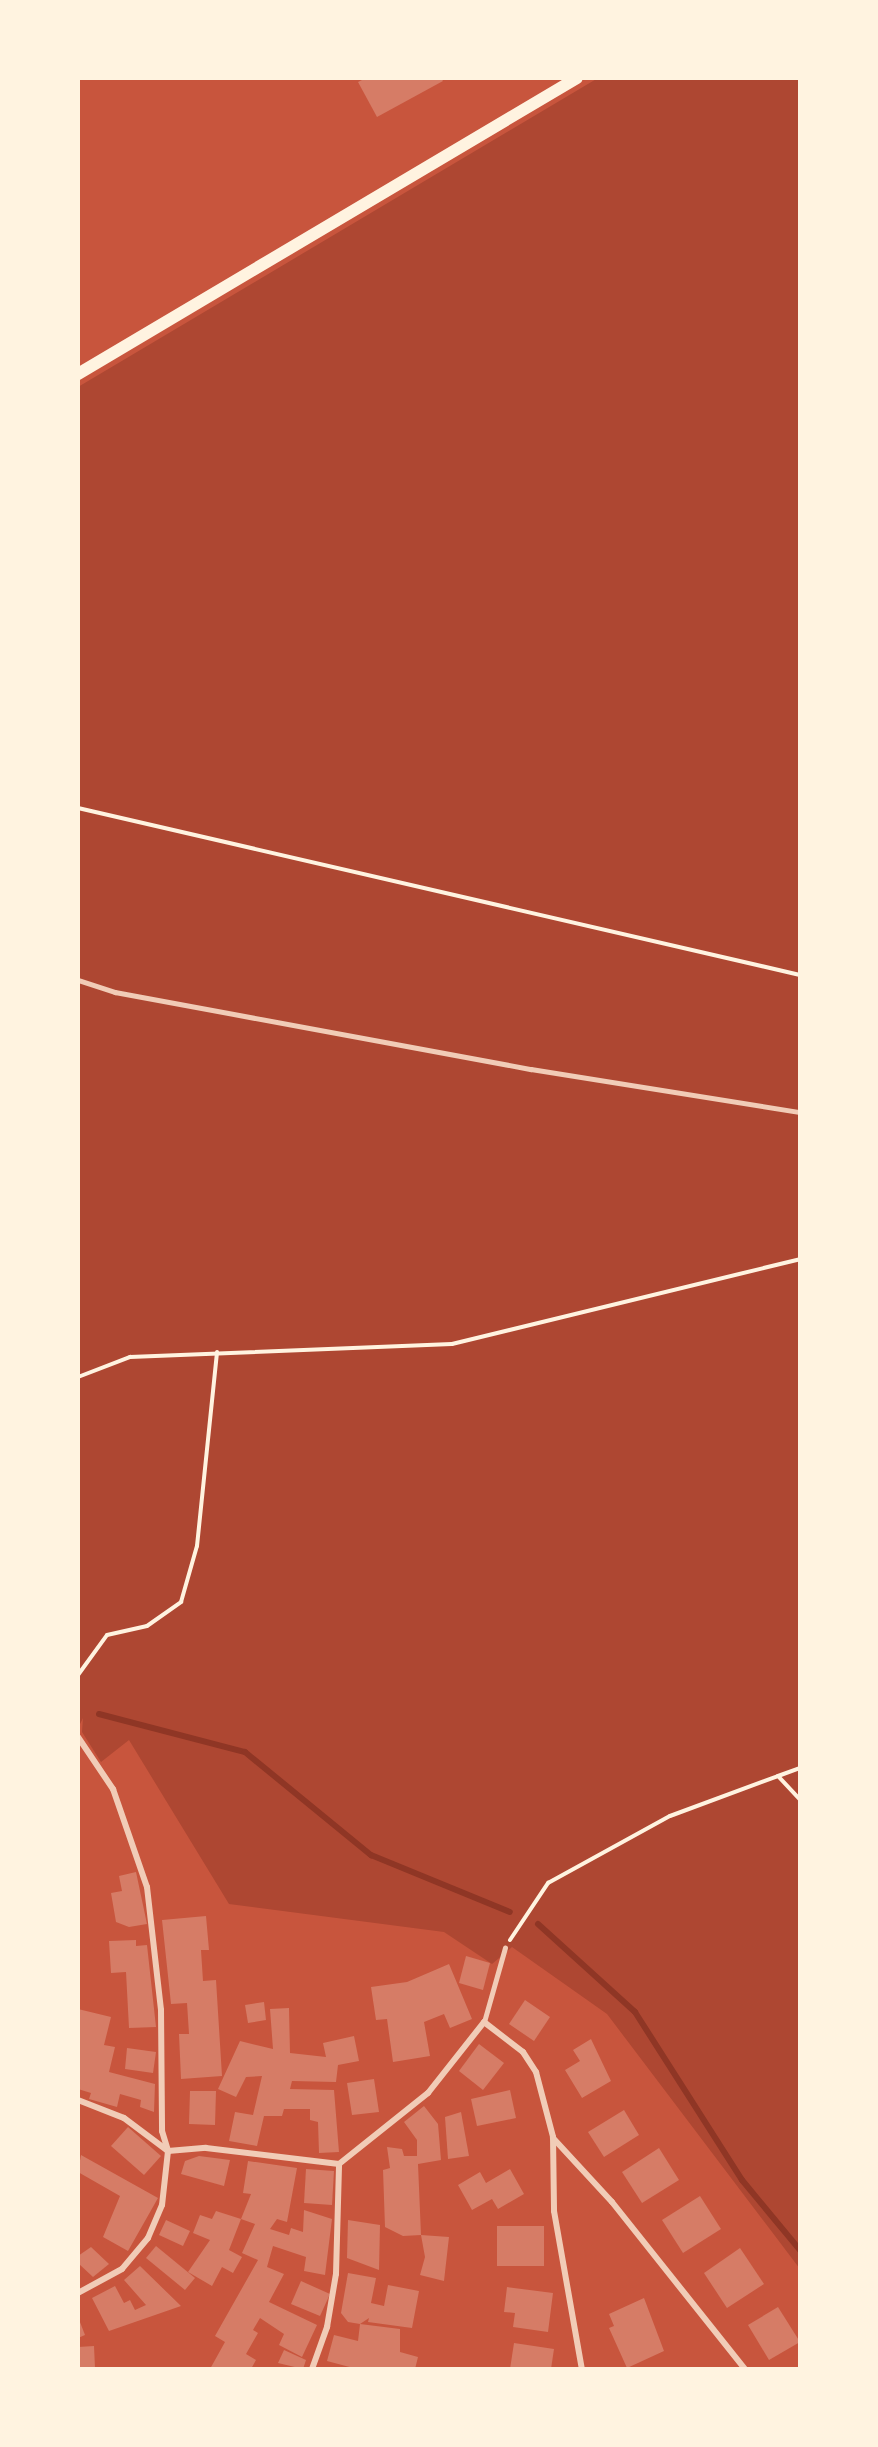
<!DOCTYPE html>
<html>
<head>
<meta charset="utf-8">
<style>
  body { margin:0 }
  #map { position:relative; width:878px; height:2447px; overflow:hidden; background:#c8553d; font-family:"Asap Condensed",sans-serif }
  div>[style] { position:absolute }
  .green>* { inset:0; background:#ae4732 }
  .stream>* { height:6px; margin:-3px; padding:0 3px; transform-origin:3px; border-radius:3px; background:#8f3625 }
  .building>* { inset:0; background:#d67c66 }
  .path>* { height:4px; margin:-2px; padding:0 2px; transform-origin:2px; border-radius:2px; background:#fff3e0 }
  .service>* { height:4.5px; margin:-2.25px; padding:0 2.25px; transform-origin:2.25px; border-radius:2.25px; background:#f1ccb7 }
  .minor>* { height:6px; margin:-3px; padding:0 3px; transform-origin:3px; border-radius:3px; background:#f1ccb7 }
  .secondary>* { height:12px; margin:-6px; padding:0 6px; transform-origin:6px; border-radius:6px; background:#fff3e0 }
  span { translate:-50% -50%; white-space:nowrap; text-align:center; line-height:1.15; -webkit-text-stroke:5px #fff3e0; paint-order:stroke }
  .frame { position:absolute; inset:0; border:80px solid #fff3e0; pointer-events:none }
</style>
</head>
<body>
<div id="map">
  <div class="green">
    <div style="clip-path:polygon(598px 78px,800px 78px,800px 2269px,607px 2014px,512px 1947px,492px 1964px,444px 1932px,229px 1904px,129px 1740px,101px 1762px,82px 1732px,83px 1718px,78px 1728px,78px 387px)"></div>
  </div>
  <div class="stream">
    <div style="left:99px;top:1714px;width:151px;rotate:14.6deg"></div>
    <div style="left:245px;top:1752px;width:163px;rotate:39.3deg"></div>
    <div style="left:371px;top:1855px;width:150px;rotate:22.3deg"></div>
    <div style="left:538px;top:1924px;width:131px;rotate:42.2deg"></div>
    <div style="left:635px;top:2012px;width:199px;rotate:57.5deg"></div>
    <div style="left:742px;top:2180px;width:91px;rotate:50.4deg"></div>
  </div>
  <div class="building">
    <div style="clip-path:polygon(366px 78px,441px 78px,443px 81px,377px 117px,358px 82px)"></div>
    <div style="clip-path:polygon(136px 1872px,147px 1924px,129px 1927px,116px 1922px,111px 1893px,122px 1891px,119px 1876px)"></div>
    <div style="clip-path:polygon(206px 1916px,209px 1950px,201px 1950px,203px 1981px,216px 1980px,222px 2076px,181px 2079px,179px 2034px,189px 2034px,187px 2003px,171px 2004px,162px 1920px)"></div>
    <div style="clip-path:polygon(136px 1940px,136px 1946px,147px 1945px,156px 2027px,129px 2028px,126px 1972px,111px 1973px,109px 1941px)"></div>
    <div style="clip-path:polygon(466px 1956px,490px 1963px,483px 1990px,459px 1983px)"></div>
    <div style="clip-path:polygon(449px 1964px,472px 2019px,450px 2028px,444px 2014px,424px 2022px,430px 2056px,393px 2062px,387px 2019px,376px 2020px,371px 1987px,407px 1982px)"></div>
    <div style="clip-path:polygon(525px 2000px,550px 2017px,534px 2041px,509px 2024px)"></div>
    <div style="clip-path:polygon(264px 2002px,266px 2020px,248px 2023px,245px 2005px)"></div>
    <div style="clip-path:polygon(289px 2008px,290px 2053px,326px 2057px,323px 2043px,354px 2036px,359px 2061px,338px 2065px,336px 2082px,292px 2081px,290px 2089px,334px 2090px,339px 2152px,319px 2153px,318px 2122px,310px 2120px,310px 2109px,284px 2109px,282px 2116px,264px 2116px,257px 2146px,229px 2141px,235px 2112px,253px 2115px,262px 2076px,246px 2077px,236px 2097px,218px 2089px,240px 2041px,273px 2049px,270px 2009px)"></div>
    <div style="clip-path:polygon(78px 2009px,111px 2017px,104px 2045px,115px 2047px,109px 2072px,155px 2084px,154px 2112px,140px 2107px,141px 2100px,120px 2094px,117px 2107px,89px 2099px,91px 2093px,78px 2089px)"></div>
    <div style="clip-path:polygon(591px 2039px,611px 2081px,582px 2098px,565px 2070px,580px 2061px,573px 2050px)"></div>
    <div style="clip-path:polygon(479px 2044px,504px 2063px,483px 2090px,459px 2071px)"></div>
    <div style="clip-path:polygon(127px 2048px,156px 2052px,153px 2073px,125px 2069px)"></div>
    <div style="clip-path:polygon(374px 2079px,379px 2112px,352px 2115px,347px 2083px)"></div>
    <div style="clip-path:polygon(510px 2090px,516px 2118px,477px 2126px,471px 2099px)"></div>
    <div style="clip-path:polygon(190px 2091px,216px 2091px,215px 2125px,189px 2124px)"></div>
    <div style="clip-path:polygon(424px 2106px,438px 2124px,441px 2160px,418px 2164px,421px 2235px,403px 2236px,385px 2227px,383px 2170px,390px 2168px,387px 2147px,402px 2149px,404px 2156px,417px 2156px,417px 2140px,404px 2122px)"></div>
    <div style="clip-path:polygon(624px 2110px,639px 2135px,604px 2157px,588px 2132px)"></div>
    <div style="clip-path:polygon(461px 2112px,469px 2156px,448px 2159px,445px 2117px)"></div>
    <div style="clip-path:polygon(128px 2127px,161px 2156px,144px 2175px,111px 2146px)"></div>
    <div style="clip-path:polygon(659px 2148px,679px 2180px,642px 2203px,622px 2172px)"></div>
    <div style="clip-path:polygon(81px 2155px,158px 2198px,128px 2251px,103px 2237px,120px 2196px,78px 2172px)"></div>
    <div style="clip-path:polygon(199px 2156px,230px 2160px,224px 2186px,181px 2174px,185px 2161px)"></div>
    <div style="clip-path:polygon(248px 2161px,297px 2168px,287px 2222px,277px 2219px,270px 2229px,289px 2235px,291px 2228px,303px 2232px,304px 2210px,332px 2219px,325px 2275px,304px 2271px,306px 2257px,273px 2246px,267px 2267px,284px 2274px,269px 2302px,317px 2325px,302px 2357px,279px 2345px,284px 2334px,260px 2318px,253px 2330px,258px 2333px,246px 2354px,256px 2360px,251px 2369px,210px 2369px,225px 2342px,215px 2336px,258px 2260px,242px 2253px,255px 2224px,241px 2219px,251px 2194px,243px 2193px)"></div>
    <div style="clip-path:polygon(306px 2169px,334px 2171px,332px 2205px,304px 2203px)"></div>
    <div style="clip-path:polygon(510px 2169px,524px 2194px,498px 2209px,492px 2199px,472px 2210px,458px 2185px,480px 2172px,486px 2183px)"></div>
    <div style="clip-path:polygon(700px 2196px,721px 2229px,683px 2253px,662px 2220px)"></div>
    <div style="clip-path:polygon(216px 2211px,241px 2219px,229px 2250px,242px 2257px,233px 2273px,222px 2267px,212px 2286px,188px 2272px,210px 2240px,193px 2233px,200px 2215px,212px 2219px)"></div>
    <div style="clip-path:polygon(166px 2220px,190px 2231px,183px 2246px,159px 2235px)"></div>
    <div style="clip-path:polygon(348px 2220px,380px 2225px,379px 2270px,347px 2258px)"></div>
    <div style="clip-path:polygon(497px 2226px,544px 2226px,544px 2266px,497px 2266px)"></div>
    <div style="clip-path:polygon(421px 2235px,449px 2237px,444px 2281px,420px 2275px,425px 2257px)"></div>
    <div style="clip-path:polygon(156px 2246px,195px 2278px,185px 2290px,146px 2258px)"></div>
    <div style="clip-path:polygon(91px 2247px,109px 2264px,93px 2277px,78px 2263px,78px 2256px)"></div>
    <div style="clip-path:polygon(740px 2248px,764px 2284px,727px 2308px,704px 2273px)"></div>
    <div style="clip-path:polygon(140px 2266px,181px 2306px,109px 2331px,92px 2298px,115px 2286px,124px 2303px,130px 2300px,135px 2310px,146px 2305px,124px 2280px)"></div>
    <div style="clip-path:polygon(348px 2273px,376px 2278px,371px 2303px,384px 2306px,388px 2285px,419px 2291px,412px 2328px,368px 2322px,369px 2318px,360px 2324px,400px 2329px,400px 2352px,418px 2357px,415px 2369px,357px 2369px,327px 2361px,334px 2335px,358px 2341px,360px 2324px,348px 2322px,341px 2313px)"></div>
    <div style="clip-path:polygon(301px 2281px,330px 2294px,320px 2316px,291px 2304px)"></div>
    <div style="clip-path:polygon(507px 2287px,553px 2293px,548px 2332px,513px 2327px,515px 2313px,504px 2312px)"></div>
    <div style="clip-path:polygon(644px 2298px,664px 2351px,627px 2368px,609px 2328px,614px 2326px,609px 2314px)"></div>
    <div style="clip-path:polygon(778px 2307px,800px 2342px,769px 2360px,748px 2325px)"></div>
    <div style="clip-path:polygon(78px 2317px,85px 2335px,78px 2338px)"></div>
    <div style="clip-path:polygon(514px 2343px,554px 2349px,551px 2369px,510px 2369px)"></div>
    <div style="clip-path:polygon(94px 2346px,95px 2368px,78px 2369px,78px 2347px)"></div>
    <div style="clip-path:polygon(284px 2350px,306px 2360px,303px 2369px,278px 2363px)"></div>
  </div>
  <div class="path">
    <div style="left:78px;top:808px;width:741px;rotate:13.02deg"></div>
    <div style="left:78px;top:1377px;width:56px;rotate:-21deg"></div>
    <div style="left:130px;top:1357px;width:322px;rotate:-2.3deg"></div>
    <div style="left:452px;top:1344px;width:358px;rotate:-13.7deg"></div>
    <div style="left:78px;top:1675px;width:49px;rotate:-54.1deg"></div>
    <div style="left:107px;top:1635px;width:41px;rotate:-12.7deg"></div>
    <div style="left:147px;top:1626px;width:42px;rotate:-35.2deg"></div>
    <div style="left:181px;top:1602px;width:58px;rotate:-74.1deg"></div>
    <div style="left:197px;top:1546px;width:195px;rotate:-84.1deg"></div>
    <div style="left:778px;top:1776px;width:23px;rotate:-20deg"></div>
    <div style="left:510px;top:1940px;width:69px;rotate:-56.3deg"></div>
    <div style="left:548px;top:1883px;width:139px;rotate:-28.8deg"></div>
    <div style="left:670px;top:1816px;width:115px;rotate:-20.3deg"></div>
    <div style="left:778px;top:1776px;width:33px;rotate:47deg"></div>
  </div>
  <div class="service">
    <div style="left:78px;top:980px;width:39px;rotate:18deg"></div>
    <div style="left:115px;top:992px;width:423px;rotate:10.5deg"></div>
    <div style="left:531px;top:1069px;width:272px;rotate:9.1deg"></div>
    <div style="left:484px;top:2022px;width:77px;rotate:-74.2deg"></div>
  </div>
  <div class="minor">
    <div style="left:78px;top:1737px;width:63px;rotate:56.1deg"></div>
    <div style="left:113px;top:1789px;width:104px;rotate:70.9deg"></div>
    <div style="left:147px;top:1887px;width:124px;rotate:83.5deg"></div>
    <div style="left:161px;top:2010px;width:121px;rotate:89.5deg"></div>
    <div style="left:162px;top:2131px;width:21px;rotate:73deg"></div>
    <div style="left:168px;top:2151px;width:54px;rotate:96.3deg"></div>
    <div style="left:162px;top:2205px;width:36px;rotate:113deg"></div>
    <div style="left:148px;top:2238px;width:40px;rotate:130deg"></div>
    <div style="left:122px;top:2269px;width:50px;rotate:151.4deg"></div>
    <div style="left:78px;top:2100px;width:49px;rotate:21.4deg"></div>
    <div style="left:124px;top:2118px;width:55px;rotate:36.9deg"></div>
    <div style="left:553px;top:2138px;width:87px;rotate:47.3deg"></div>
    <div style="left:612px;top:2202px;width:213px;rotate:51.5deg"></div>
    <div style="left:168px;top:2151px;width:38px;rotate:-5deg"></div>
    <div style="left:206px;top:2148px;width:134px;rotate:6.9deg"></div>
    <div style="left:339px;top:2164px;width:114px;rotate:-38.6deg"></div>
    <div style="left:428px;top:2093px;width:90px;rotate:-51.7deg"></div>
    <div style="left:484px;top:2022px;width:49px;rotate:37.6deg"></div>
    <div style="left:523px;top:2052px;width:24px;rotate:57deg"></div>
    <div style="left:536px;top:2072px;width:67px;rotate:75.3deg"></div>
    <div style="left:553px;top:2137px;width:74px;rotate:89.2deg"></div>
    <div style="left:554px;top:2211px;width:160px;rotate:80deg"></div>
    <div style="left:312px;top:2369px;width:45px;rotate:-70.3deg"></div>
    <div style="left:327px;top:2327px;width:54px;rotate:-80.4deg"></div>
    <div style="left:336px;top:2274px;width:110px;rotate:-88.4deg"></div>
  </div>
  <div class="secondary">
    <div style="left:78px;top:374px;width:580px;rotate:-30.68deg"></div>
  </div>
  <div class="frame"></div>
</div>
</body>
</html>
